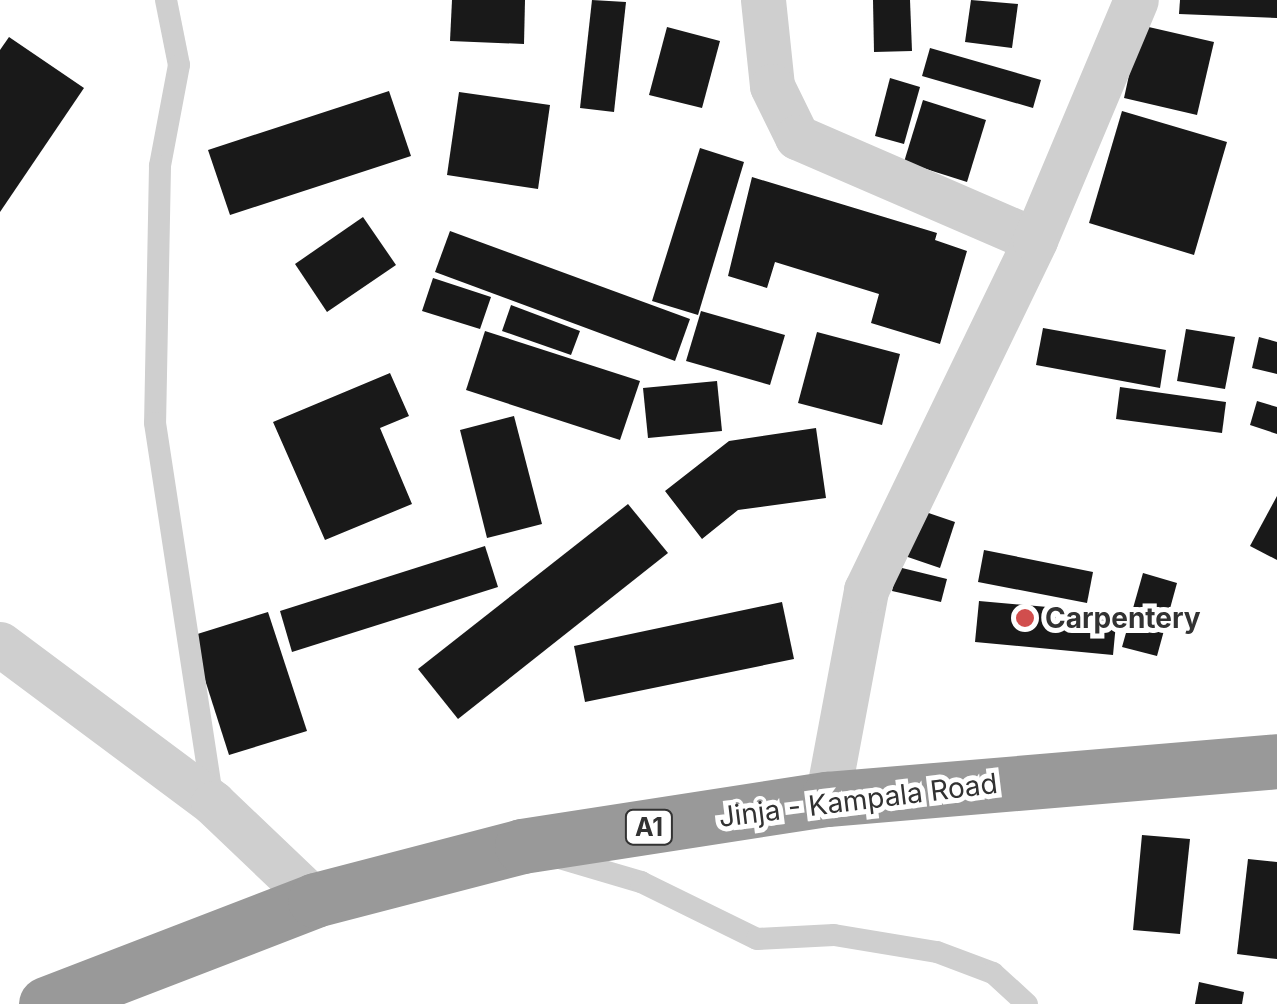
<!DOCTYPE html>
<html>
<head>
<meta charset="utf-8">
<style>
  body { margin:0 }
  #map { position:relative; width:1277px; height:1004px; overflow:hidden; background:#fff; font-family:Inter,sans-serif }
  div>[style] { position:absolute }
  .building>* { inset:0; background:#191919 }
  .lane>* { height:22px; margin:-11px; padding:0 11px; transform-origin:11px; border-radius:11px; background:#cfcfcf }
  .street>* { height:45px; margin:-22.5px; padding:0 22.5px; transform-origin:22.5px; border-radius:22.5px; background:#cfcfcf }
  .highway>* { height:55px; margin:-27.5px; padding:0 27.5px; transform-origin:27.5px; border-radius:27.5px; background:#999 }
  .dots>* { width:28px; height:28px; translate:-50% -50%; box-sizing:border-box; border:5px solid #fff; border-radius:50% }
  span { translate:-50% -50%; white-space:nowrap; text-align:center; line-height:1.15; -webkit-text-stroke:10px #fff; paint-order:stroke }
  .shield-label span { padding:2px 8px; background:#fff; border:2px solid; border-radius:8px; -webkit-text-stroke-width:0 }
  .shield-label { font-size:25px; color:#323232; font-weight:700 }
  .poi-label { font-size:28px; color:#323232; font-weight:700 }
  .left { translate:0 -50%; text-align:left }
  .street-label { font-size:28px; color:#323232 }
</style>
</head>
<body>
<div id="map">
  <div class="building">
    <div style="clip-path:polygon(452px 0,525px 0,524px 44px,450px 41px)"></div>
    <div style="clip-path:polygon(592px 0,626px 2px,614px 112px,580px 108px)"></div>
    <div style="clip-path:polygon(873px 0,910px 0,912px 51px,874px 52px)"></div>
    <div style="clip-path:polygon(971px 0,1018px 4px,1012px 48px,965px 42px)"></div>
    <div style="clip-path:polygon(1180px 0,1277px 0,1277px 18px,1179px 14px)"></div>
    <div style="clip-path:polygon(1140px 25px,1214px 42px,1197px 115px,1124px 98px)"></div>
    <div style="clip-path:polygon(667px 27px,720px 41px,702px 108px,649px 95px)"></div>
    <div style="clip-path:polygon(9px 37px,84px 88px,0 212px,0 50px)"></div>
    <div style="clip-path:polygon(930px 48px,1041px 80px,1033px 108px,922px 76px)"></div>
    <div style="clip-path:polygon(890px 78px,920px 87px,904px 144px,875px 136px)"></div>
    <div style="clip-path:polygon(389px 91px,411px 156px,230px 215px,208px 150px)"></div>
    <div style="clip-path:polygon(459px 92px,550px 105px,538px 189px,447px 175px)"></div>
    <div style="clip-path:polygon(923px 100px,986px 120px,967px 182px,904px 162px)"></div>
    <div style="clip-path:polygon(1122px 111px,1227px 142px,1194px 255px,1089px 223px)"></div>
    <div style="clip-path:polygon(700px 148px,744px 162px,698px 315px,652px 301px)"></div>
    <div style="clip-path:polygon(752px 177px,937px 233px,935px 240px,967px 251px,940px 344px,871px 323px,879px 294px,775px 262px,767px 288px,728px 276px)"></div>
    <div style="clip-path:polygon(363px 217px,396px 265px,327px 312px,295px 264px)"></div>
    <div style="clip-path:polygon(450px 231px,690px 319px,675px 361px,435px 272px)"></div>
    <div style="clip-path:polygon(433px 278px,491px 297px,480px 329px,422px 311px)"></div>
    <div style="clip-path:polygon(511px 305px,580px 331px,571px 355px,502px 331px)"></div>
    <div style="clip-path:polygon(701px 311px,785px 335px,770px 385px,686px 361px)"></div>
    <div style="clip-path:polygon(1043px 328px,1166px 350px,1160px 388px,1036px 365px)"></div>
    <div style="clip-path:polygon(1186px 329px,1235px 337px,1225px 389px,1177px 381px)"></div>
    <div style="clip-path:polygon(485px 331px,640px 381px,620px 440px,466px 390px)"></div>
    <div style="clip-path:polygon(817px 332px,900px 354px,882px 425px,798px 403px)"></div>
    <div style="clip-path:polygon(1259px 337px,1277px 342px,1277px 374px,1252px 368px)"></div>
    <div style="clip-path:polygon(390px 373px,409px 416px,380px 428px,412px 504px,325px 540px,273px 422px)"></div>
    <div style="clip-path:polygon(717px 381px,722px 431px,648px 438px,643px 388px)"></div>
    <div style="clip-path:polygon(1120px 387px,1226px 402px,1222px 433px,1116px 419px)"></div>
    <div style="clip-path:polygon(1257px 401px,1277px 407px,1277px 434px,1250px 425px)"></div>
    <div style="clip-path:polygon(514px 416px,542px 524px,487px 538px,460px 430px)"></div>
    <div style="clip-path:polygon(816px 428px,826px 498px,738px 510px,702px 539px,665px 491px,729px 441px)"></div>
    <div style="clip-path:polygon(1277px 496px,1277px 560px,1250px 546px)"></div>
    <div style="clip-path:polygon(628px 504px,668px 553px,458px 719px,418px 669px)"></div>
    <div style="clip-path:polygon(911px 507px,955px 522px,940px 568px,896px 553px)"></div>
    <div style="clip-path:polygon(485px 546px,498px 587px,292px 652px,280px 611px)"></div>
    <div style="clip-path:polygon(984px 550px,1093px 572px,1087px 603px,978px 582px)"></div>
    <div style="clip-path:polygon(898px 567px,947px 579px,941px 602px,892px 591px)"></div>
    <div style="clip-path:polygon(1143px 573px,1177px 583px,1157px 656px,1122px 647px)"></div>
    <div style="clip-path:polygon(979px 601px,1117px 613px,1113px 655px,975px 642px)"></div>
    <div style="clip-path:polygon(782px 602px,794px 659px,585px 702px,574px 646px)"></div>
    <div style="clip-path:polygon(268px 612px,307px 731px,229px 755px,191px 636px)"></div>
    <div style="clip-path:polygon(1142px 835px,1190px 839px,1180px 934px,1133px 930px)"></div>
    <div style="clip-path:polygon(1248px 859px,1277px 862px,1277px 959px,1237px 954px)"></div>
    <div style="clip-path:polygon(1199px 982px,1244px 992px,1242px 1004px,1195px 1004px)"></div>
  </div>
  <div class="lane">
    <div style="left:166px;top:0;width:66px;rotate:78.7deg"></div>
    <div style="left:179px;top:65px;width:103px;rotate:100.7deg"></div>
    <div style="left:160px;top:166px;width:257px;rotate:91.1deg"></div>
    <div style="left:155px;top:423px;width:381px;rotate:81.3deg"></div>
    <div style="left:556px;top:857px;width:89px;rotate:16.4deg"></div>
    <div style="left:641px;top:882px;width:129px;rotate:26.2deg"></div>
    <div style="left:757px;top:939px;width:77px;rotate:-3deg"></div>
    <div style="left:834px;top:935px;width:104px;rotate:9.4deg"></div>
    <div style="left:937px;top:952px;width:60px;rotate:20.6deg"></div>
    <div style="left:993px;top:973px;width:46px;rotate:42.4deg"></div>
  </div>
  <div class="street">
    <div style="left:763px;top:0;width:86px;rotate:84deg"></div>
    <div style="left:772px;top:86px;width:57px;rotate:63.9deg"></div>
    <div style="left:797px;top:137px;width:259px;rotate:23.4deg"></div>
    <div style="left:0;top:644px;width:266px;rotate:36.7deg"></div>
    <div style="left:213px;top:803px;width:141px;rotate:43.6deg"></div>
    <div style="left:827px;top:799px;width:213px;rotate:-79.4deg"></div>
    <div style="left:866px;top:590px;width:389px;rotate:-64.2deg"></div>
    <div style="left:1035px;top:240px;width:260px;rotate:-67.2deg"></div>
  </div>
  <div class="highway">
    <div style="left:46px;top:1004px;width:288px;rotate:-21.1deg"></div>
    <div style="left:315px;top:900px;width:214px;rotate:-14.6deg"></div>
    <div style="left:522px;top:846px;width:309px;rotate:-8.8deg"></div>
    <div style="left:827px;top:799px;width:452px;rotate:-4.8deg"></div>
  </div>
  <div class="dots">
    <div style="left:1025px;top:618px;background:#d14e4d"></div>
  </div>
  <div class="shield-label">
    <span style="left:649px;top:827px">A1</span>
  </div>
  <div class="poi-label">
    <span class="left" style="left:1045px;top:618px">Carpentery</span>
  </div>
  <div class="street-label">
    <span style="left:858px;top:800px;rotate:-7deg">Jinja - Kampala Road</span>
  </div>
</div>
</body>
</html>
